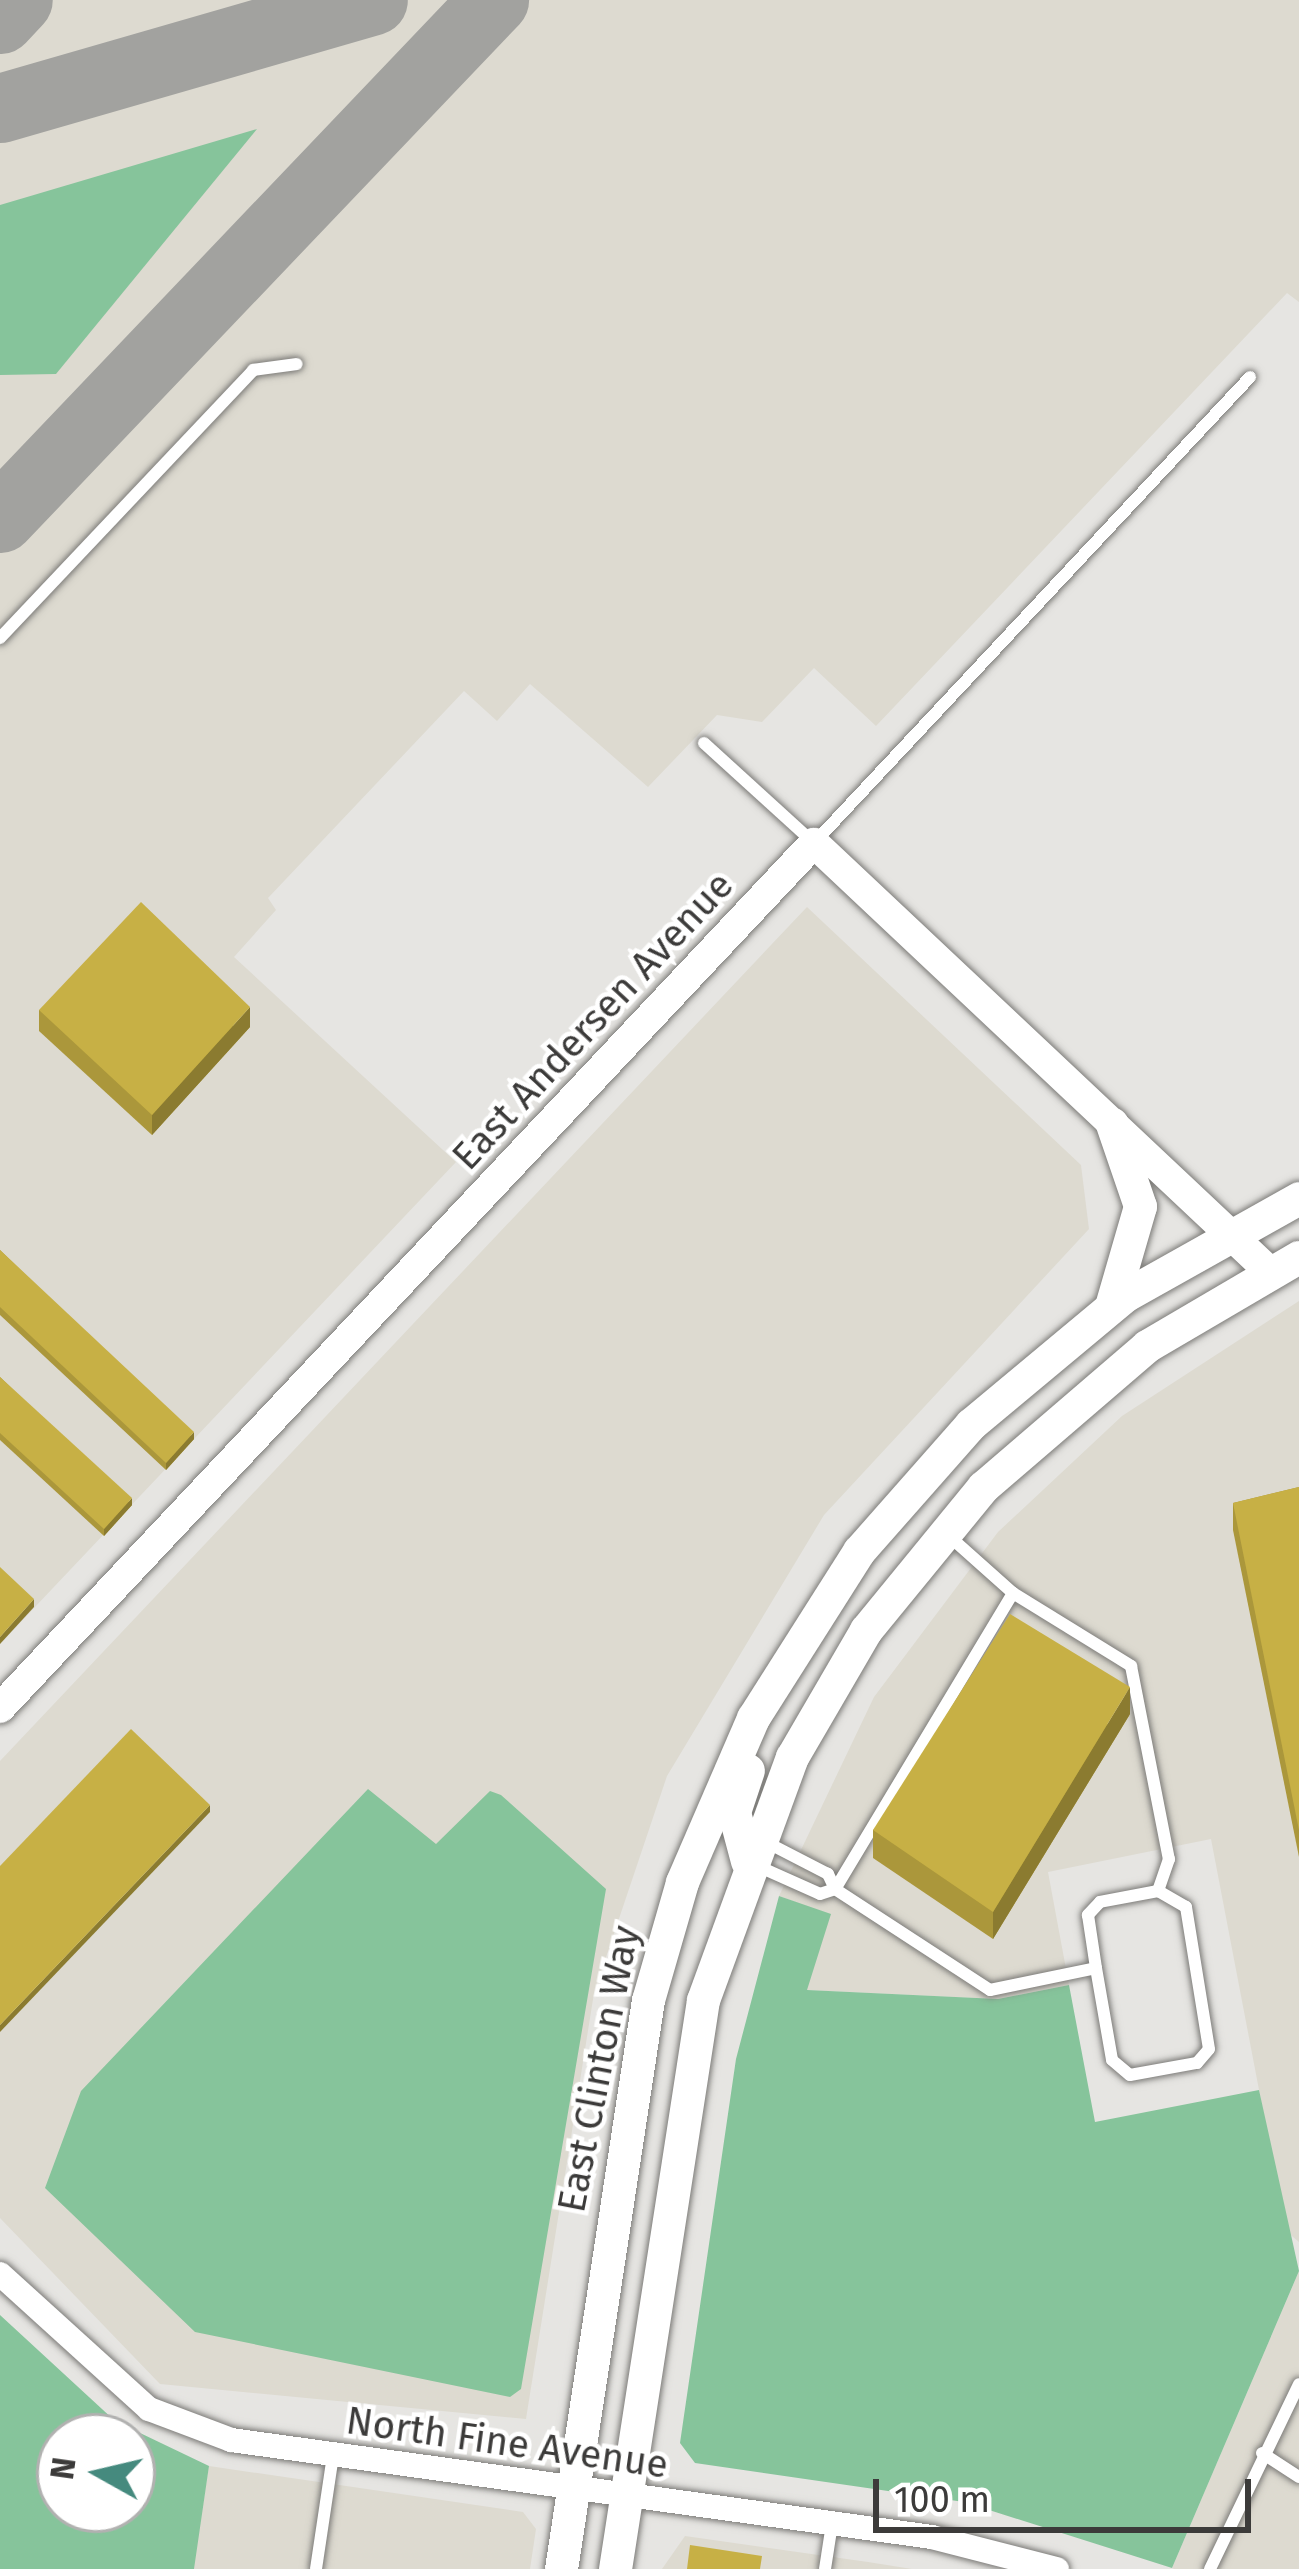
<!DOCTYPE html>
<html>
<head>
<meta charset="utf-8">
<style>
  body { margin:0 }
  #map { position:relative; width:1299px; height:2569px; overflow:hidden; background:#e6e5e2; font-family:"Fira Sans",sans-serif }
  div>[style] { position:absolute }
  .built>* { inset:0; background:#dddad0 }
  .green>* { inset:0; background:#86c49b }
  .taxiway>* { height:69px; margin:-34.5px; padding:0 34.5px; transform-origin:34.5px; border-radius:34.5px; background:#a2a29f }
  .roads { filter:drop-shadow(0 0 3px #7c7b78) drop-shadow(0 0 3px #7c7b78) }
  .service>* { height:12px; margin:-6px; padding:0 6px; transform-origin:6px; border-radius:6px; background:#fff }
  .minor>* { height:24px; margin:-12px; padding:0 12px; transform-origin:12px; border-radius:12px; background:#fff }
  .tertiary>* { height:30px; margin:-15px; padding:0 15px; transform-origin:15px; border-radius:15px; background:#fff }
  .secondary>* { height:33px; margin:-16.5px; padding:0 16.5px; transform-origin:16.5px; border-radius:16.5px; background:#fff }
  .wall>* { inset:0; background:#ab973b }
  .shaded-wall>* { inset:0; background:#8b7b30 }
  .building>* { inset:0; background:#c7b045 }
  span { translate:-50% -50%; white-space:nowrap; text-align:center; line-height:1.15; -webkit-text-stroke:9px #fff; paint-order:stroke }
  .street-label { font-size:39px; color:#3c3b3a }
  .north { position:absolute; left:36px; top:2413px; width:120px; height:120px; box-sizing:border-box; background:#fff; border:3px solid #b1b1b0; border-radius:50%; rotate:278deg; font-size:33px; font-weight:700; line-height:48px; text-align:center; color:#3c3b3a }
  .north::after { content:''; display:block; margin:auto; width:42px; height:54px; background:#458a7e; clip-path:polygon(50% 0,100% 100%,50% 72%,0 100%) }
  .scale { position:absolute; left:873px; top:2479px; width:378px; height:54px; box-sizing:border-box; border:6px solid #3c3b3a; border-top:0; padding-left:15px; font-size:36px; line-height:42px; white-space:nowrap; color:#3c3b3a; -webkit-text-stroke:9px #fff; paint-order:stroke }
</style>
</head>
<body>
<div id="map">
  <div class="built">
    <div style="clip-path:polygon(0 0,1299px 0,1299px 302px,1287px 293px,876px 726px,814px 668px,762px 722px,717px 715px,648px 787px,530px 684px,497px 721px,464px 691px,268px 898px,276px 910px,234px 957px,456px 1162px,0 1644px)"></div>
    <div style="clip-path:polygon(807px 907px,1081px 1165px,1089px 1229px,824px 1515px,667px 1776px,594px 1993px,526px 2419px,160px 2384px,0 2218px,0 1761px)"></div>
    <div style="clip-path:polygon(1299px 1301px,1299px 2242px,1286px 2231px,1211px 1839px,1048px 1872px,1069px 1985px,998px 1999px,806px 1990px,830px 1915px,779px 1896px,874px 1697px,998px 1532px,1122px 1416px)"></div>
    <div style="clip-path:polygon(1299px 2271px,1299px 2569px,1174px 2569px,1172px 2568px)"></div>
    <div style="clip-path:polygon(209px 2466px,523px 2512px,536px 2529px,530px 2569px,193px 2569px)"></div>
    <div style="clip-path:polygon(685px 2536px,868px 2562px,912px 2569px,662px 2569px)"></div>
  </div>
  <div class="green">
    <div style="clip-path:polygon(257px 129px,56px 374px,0 375px,0 205px)"></div>
    <div style="clip-path:polygon(368px 1789px,436px 1844px,490px 1791px,501px 1795px,606px 1889px,521px 2389px,510px 2397px,195px 2332px,45px 2188px,81px 2091px)"></div>
    <div style="clip-path:polygon(779px 1896px,831px 1914px,807px 1990px,998px 1999px,1069px 1985px,1095px 2122px,1259px 2090px,1299px 2271px,1172px 2568px,964px 2502px,695px 2463px,680px 2443px,736px 2059px)"></div>
    <div style="clip-path:polygon(evenodd,0 2315px,115px 2421px,209px 2466px,194px 2569px,0 2569px,0 2315px,60px 2437px,132px 2437px,132px 2509px,60px 2509px,60px 2437px)"></div>
  </div>
  <div class="taxiway">
    <div style="left:0;top:19px;width:26px;rotate:-47deg"></div>
    <div style="left:0;top:108px;width:388px;rotate:-16.1deg"></div>
    <div style="left:0;top:518px;width:716px;rotate:-46.36deg"></div>
  </div>
  <div class="roads">
    <div class="service">
      <div style="left:0;top:638px;width:369px;rotate:-46.6deg"></div>
      <div style="left:253px;top:370px;width:44px;rotate:-7.8deg"></div>
      <div style="left:704px;top:743px;width:149px;rotate:42.3deg"></div>
      <div style="left:814px;top:843px;width:638px;rotate:-46.9deg"></div>
      <div style="left:949px;top:1536px;width:86px;rotate:41.7deg"></div>
      <div style="left:1013px;top:1593px;width:345px;rotate:121deg"></div>
      <div style="left:835px;top:1889px;width:185px;rotate:33.1deg"></div>
      <div style="left:990px;top:1990px;width:108px;rotate:-11.7deg"></div>
      <div style="left:1096px;top:1968px;width:93px;rotate:80.1deg"></div>
      <div style="left:1112px;top:2060px;width:23px;rotate:40deg"></div>
      <div style="left:1130px;top:2075px;width:68px;rotate:-10.2deg"></div>
      <div style="left:1197px;top:2063px;width:18px;rotate:-49deg"></div>
      <div style="left:1209px;top:2049px;width:144px;rotate:-99.2deg"></div>
      <div style="left:1186px;top:1907px;width:32px;rotate:-150deg"></div>
      <div style="left:1158px;top:1891px;width:59px;rotate:169.3deg"></div>
      <div style="left:1100px;top:1902px;width:18px;rotate:133deg"></div>
      <div style="left:1088px;top:1915px;width:54px;rotate:81.4deg"></div>
      <div style="left:1013px;top:1593px;width:139px;rotate:31.7deg"></div>
      <div style="left:1131px;top:1666px;width:197px;rotate:78.9deg"></div>
      <div style="left:1169px;top:1859px;width:34px;rotate:109deg"></div>
      <div style="left:753px;top:1864px;width:73px;rotate:24.1deg"></div>
      <div style="left:820px;top:1894px;width:16px;rotate:-18deg"></div>
      <div style="left:835px;top:1889px;width:17px;rotate:-115deg"></div>
      <div style="left:828px;top:1874px;width:72px;rotate:-152.7deg"></div>
      <div style="left:1262px;top:2453px;width:44px;rotate:33deg"></div>
      <div style="left:316px;top:2569px;width:115px;rotate:-81.5deg"></div>
      <div style="left:825px;top:2569px;width:46px;rotate:-81.2deg"></div>
      <div style="left:1210px;top:2569px;width:205px;rotate:-64.3deg"></div>
    </div>
    <div class="minor">
      <div style="left:0;top:2274px;width:201px;rotate:42.2deg"></div>
      <div style="left:149px;top:2409px;width:88px;rotate:20.7deg"></div>
      <div style="left:231px;top:2440px;width:708px;rotate:7.88deg"></div>
      <div style="left:932px;top:2537px;width:129px;rotate:14.4deg"></div>
    </div>
    <div class="tertiary">
      <div style="left:0;top:1708px;width:1188px;rotate:-46.74deg"></div>
      <div style="left:814px;top:843px;width:625px;rotate:43.25deg"></div>
    </div>
    <div class="secondary">
      <div style="left:1111px;top:1306px;width:104px;rotate:-73.8deg"></div>
      <div style="left:1140px;top:1206px;width:87px;rotate:-108.9deg"></div>
      <div style="left:747px;top:1861px;width:51px;rotate:-104.9deg"></div>
      <div style="left:734px;top:1812px;width:44px;rotate:-71.6deg"></div>
      <div style="left:561px;top:2569px;width:576px;rotate:-81.31deg"></div>
      <div style="left:648px;top:2000px;width:123px;rotate:-73.9deg"></div>
      <div style="left:682px;top:1882px;width:179px;rotate:-66.6deg"></div>
      <div style="left:753px;top:1718px;width:198px;rotate:-57.6deg"></div>
      <div style="left:859px;top:1551px;width:169px;rotate:-48.6deg"></div>
      <div style="left:971px;top:1424px;width:202px;rotate:-39.8deg"></div>
      <div style="left:1126px;top:1295px;width:198px;rotate:-29.3deg"></div>
      <div style="left:615px;top:2569px;width:576px;rotate:-81.21deg"></div>
      <div style="left:703px;top:2000px;width:259px;rotate:-69.9deg"></div>
      <div style="left:792px;top:1757px;width:147px;rotate:-59.8deg"></div>
      <div style="left:866px;top:1630px;width:185px;rotate:-50.7deg"></div>
      <div style="left:983px;top:1487px;width:216px;rotate:-40.7deg"></div>
      <div style="left:1147px;top:1346px;width:176px;rotate:-30.4deg"></div>
    </div>
  </div>
  <div class="wall">
    <div style="clip-path:polygon(39px 1010px,250px 1027px,152px 1135px,39px 1031px)"></div>
    <div style="clip-path:polygon(0 1250px,194px 1439px,166px 1470px,0 1315px)"></div>
    <div style="clip-path:polygon(0 1377px,132px 1505px,104px 1536px,0 1440px)"></div>
    <div style="clip-path:polygon(1299px 1487px,1299px 1857px,1233px 1530px,1233px 1503px)"></div>
    <div style="clip-path:polygon(1130px 1714px,993px 1939px,873px 1858px,873px 1830px)"></div>
  </div>
  <div class="shaded-wall">
    <div style="clip-path:polygon(250px 1007px,250px 1027px,152px 1135px,152px 1115px)"></div>
    <div style="clip-path:polygon(194px 1432px,194px 1439px,166px 1470px,166px 1463px)"></div>
    <div style="clip-path:polygon(132px 1498px,132px 1505px,104px 1536px,104px 1529px)"></div>
    <div style="clip-path:polygon(34px 1599px,34px 1607px,0 1644px,0 1637px)"></div>
    <div style="clip-path:polygon(1130px 1687px,1130px 1714px,993px 1939px,993px 1912px)"></div>
    <div style="clip-path:polygon(210px 1805px,210px 1812px,0 2032px,0 2025px)"></div>
  </div>
  <div class="building">
    <div style="clip-path:polygon(141px 902px,250px 1007px,152px 1115px,39px 1010px)"></div>
    <div style="clip-path:polygon(0 1250px,194px 1432px,166px 1463px,0 1307px)"></div>
    <div style="clip-path:polygon(0 1377px,132px 1498px,104px 1529px,0 1433px)"></div>
    <div style="clip-path:polygon(1299px 1487px,1299px 1830px,1233px 1503px)"></div>
    <div style="clip-path:polygon(0 1567px,34px 1599px,0 1637px)"></div>
    <div style="clip-path:polygon(1010px 1614px,1130px 1687px,993px 1912px,873px 1830px)"></div>
    <div style="clip-path:polygon(131px 1729px,210px 1805px,0 2025px,0 1866px)"></div>
    <div style="clip-path:polygon(690px 2545px,762px 2556px,760px 2569px,687px 2569px)"></div>
  </div>
  <div class="street-label">
    <span style="left:593px;top:1021px;rotate:-47deg">East Andersen Avenue</span>
    <span style="left:599px;top:2069px;rotate:-79deg">East Clinton Way</span>
    <span style="left:507px;top:2443px;rotate:8deg">North Fine Avenue</span>
  </div>
  <div class="north">N</div>
  <div class="scale">100 m</div>
</div>
</body>
</html>
